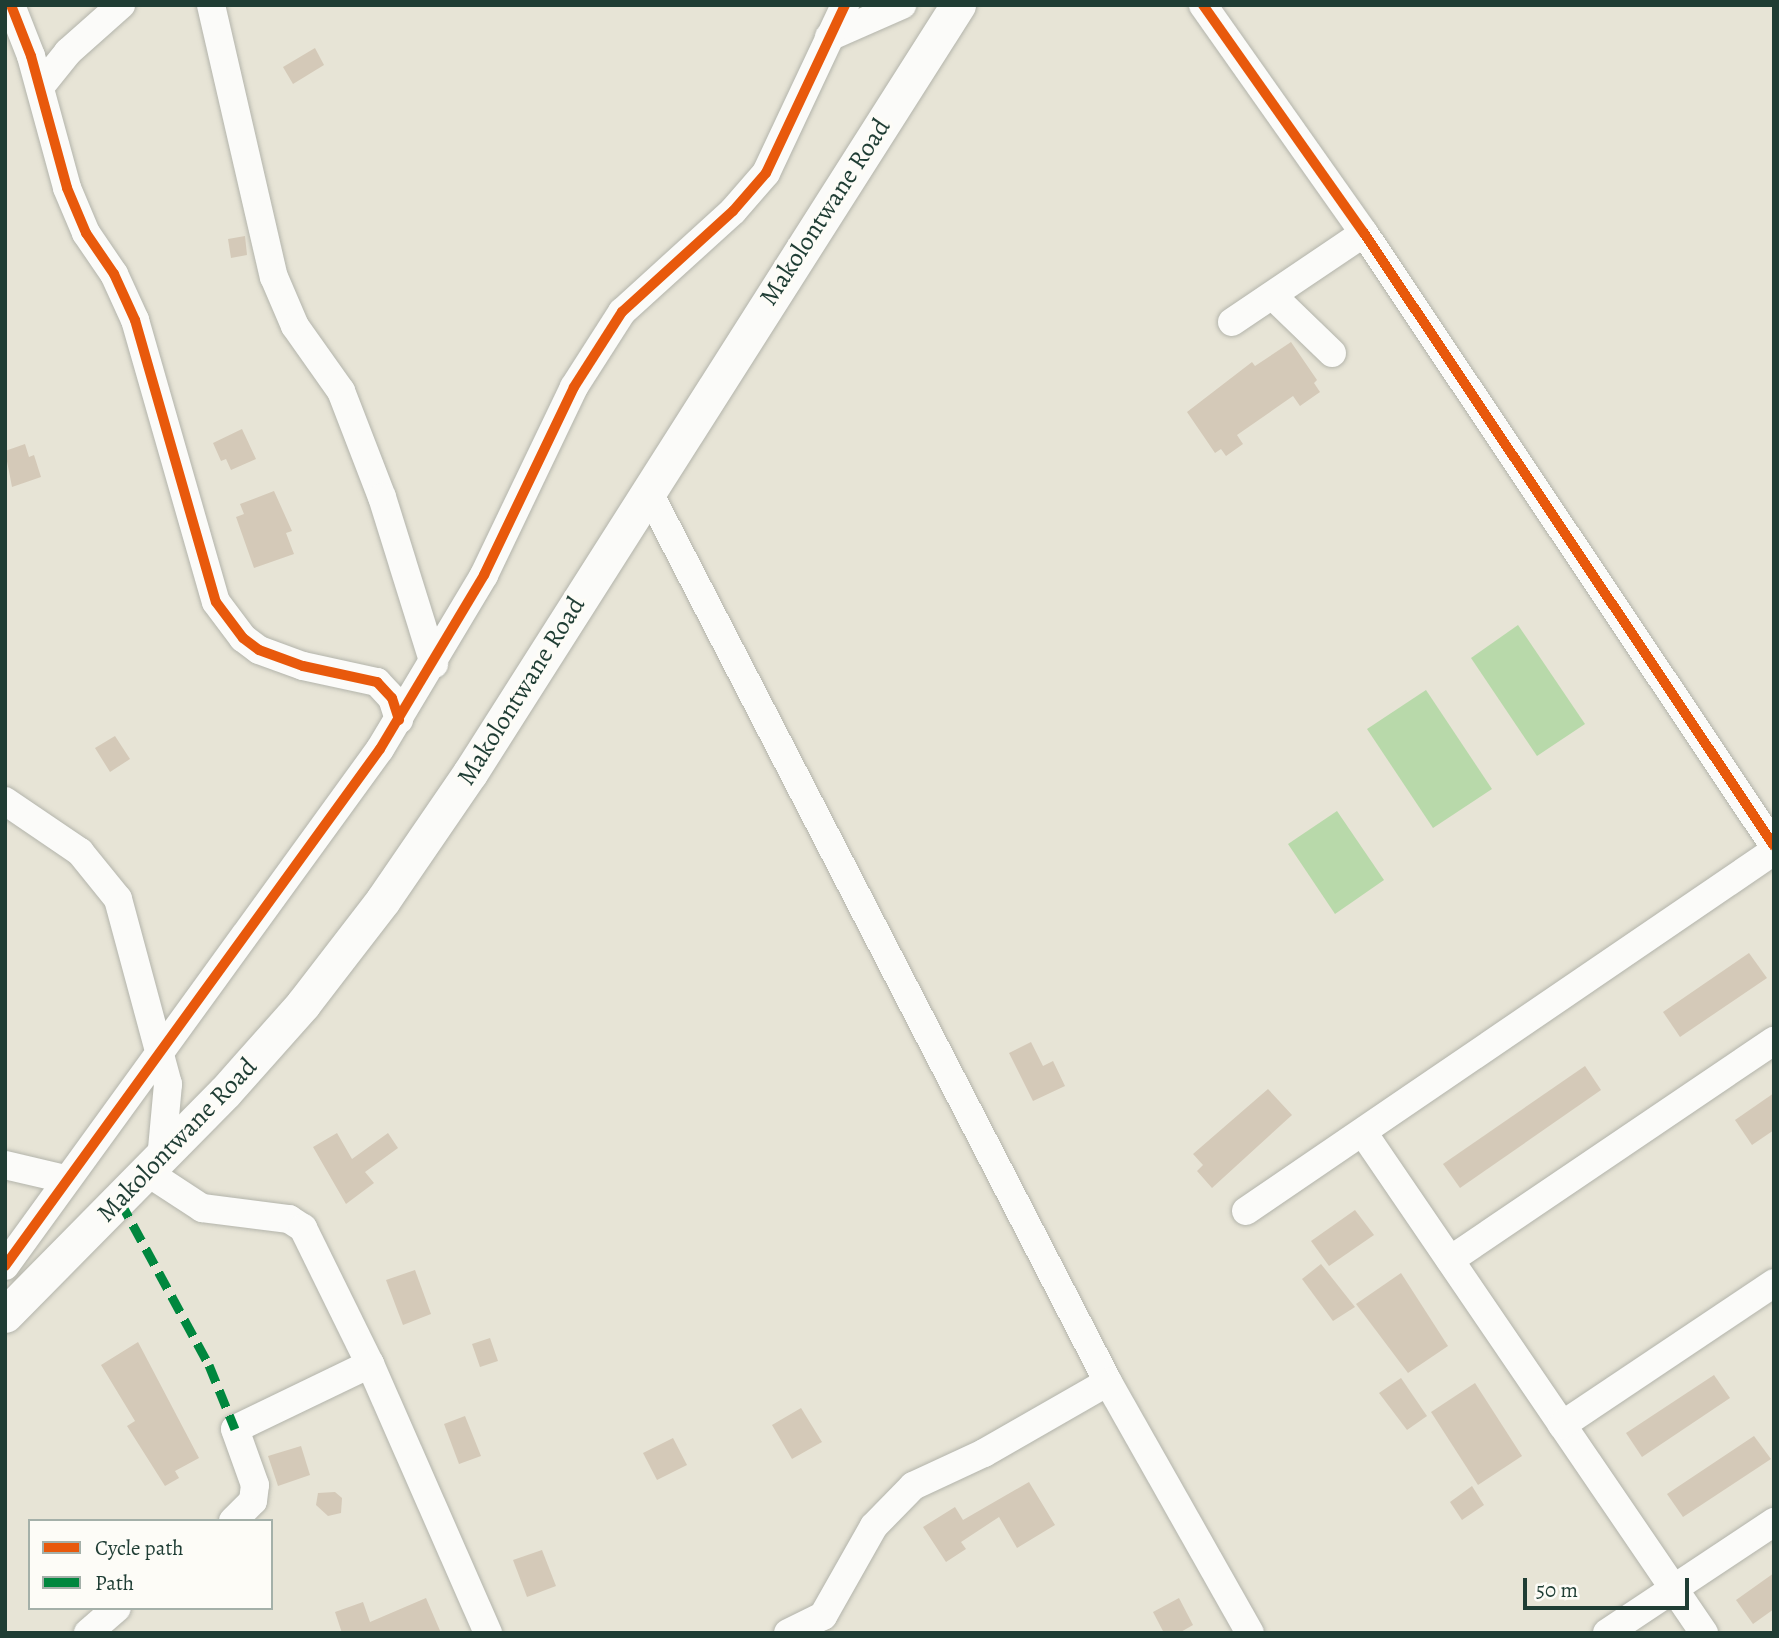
<!DOCTYPE html>
<html>
<head>
<meta charset="utf-8">
<style>
  body { margin:0 }
  #map { position:relative; width:1779px; height:1638px; overflow:hidden; background:#e7e4d6; font-family:Alegreya,serif }
  div>[style] { position:absolute }
  .green>* { inset:0; background:#b8d9aa }
  .building>* { inset:0; background:#d4c9b8 }
  .roads { filter:drop-shadow(0 0 2px #b3b4ab) drop-shadow(0 0 2px #b3b4ab) }
  .minor>* { height:28px; margin:-14px; padding:0 14px; transform-origin:14px; border-radius:14px; background:#fbfbf9 }
  .major>* { height:35px; margin:-17.5px; padding:0 17.5px; transform-origin:17.5px; border-radius:17.5px; background:#fbfbf9 }
  .quiet>* { height:9px; margin-top:-4.5px; transform-origin:0; background:repeating-linear-gradient(90deg,#00873e 0 18px,transparent 0 27px) }
  .cycleway>* { height:10px; margin:-5px; padding:0 5px; transform-origin:5px; border-radius:5px; background:#e8590c }
  span { translate:-50% -50%; white-space:nowrap; text-align:center; line-height:1.15; -webkit-text-stroke:7px #fdfcf7; paint-order:stroke }
  .street-label { font-size:26px; color:#1f3d34 }
  .frame { position:absolute; inset:0; border:7px solid #1f3d34; pointer-events:none }
  .legend { position:absolute; left:28px; top:1519px; width:245px; height:91px; box-sizing:border-box; background:#fdfcf7; border:2px solid #a4b0a9; margin:0; padding:9px 12px; list-style:none; font-size:21px; color:#1f3d34 }
  .legend li { display:flex; align-items:center; gap:14px; height:35px }
  .legend b { width:35px; border:2px solid #a4b0a9 }
  .scale { position:absolute; left:1523px; top:1578px; width:166px; height:32px; box-sizing:border-box; border:4px solid #1f3d34; border-top:0; padding-left:9px; font-size:21px; line-height:24px; white-space:nowrap; color:#1f3d34; -webkit-text-stroke:5px #fdfcf7; paint-order:stroke }
</style>
</head>
<body>
<div id="map">
  <div class="green">
    <div style="clip-path:polygon(1518px 625px,1585px 724px,1537px 756px,1471px 658px)"></div>
    <div style="clip-path:polygon(1426px 690px,1492px 789px,1433px 828px,1367px 729px)"></div>
    <div style="clip-path:polygon(1337px 811px,1384px 880px,1335px 914px,1288px 844px)"></div>
  </div>
  <div class="building">
    <div style="clip-path:polygon(315px 48px,324px 65px,293px 84px,283px 67px)"></div>
    <div style="clip-path:polygon(245px 236px,247px 255px,231px 258px,228px 239px)"></div>
    <div style="clip-path:polygon(1291px 342px,1317px 380px,1314px 383px,1320px 392px,1300px 406px,1293px 396px,1237px 435px,1243px 444px,1226px 456px,1221px 449px,1215px 453px,1187px 412px,1252px 362px,1255px 366px)"></div>
    <div style="clip-path:polygon(242px 429px,256px 459px,231px 470px,226px 459px,221px 461px,213px 443px)"></div>
    <div style="clip-path:polygon(25px 444px,29px 457px,34px 455px,41px 477px,12px 487px,5px 451px)"></div>
    <div style="clip-path:polygon(274px 491px,292px 531px,286px 533px,294px 554px,254px 568px,236px 517px,244px 514px,240px 504px)"></div>
    <div style="clip-path:polygon(115px 736px,130px 759px,110px 772px,95px 748px)"></div>
    <div style="clip-path:polygon(1749px 953px,1767px 978px,1680px 1037px,1663px 1012px)"></div>
    <div style="clip-path:polygon(1031px 1042px,1043px 1066px,1053px 1061px,1065px 1086px,1033px 1101px,1009px 1053px)"></div>
    <div style="clip-path:polygon(1585px 1066px,1601px 1090px,1460px 1188px,1443px 1164px)"></div>
    <div style="clip-path:polygon(1268px 1089px,1292px 1115px,1212px 1188px,1197px 1171px,1203px 1165px,1193px 1154px)"></div>
    <div style="clip-path:polygon(1774px 1093px,1774px 1130px,1752px 1145px,1735px 1120px)"></div>
    <div style="clip-path:polygon(337px 1133px,352px 1159px,388px 1133px,398px 1148px,365px 1172px,374px 1183px,346px 1204px,313px 1147px)"></div>
    <div style="clip-path:polygon(1355px 1210px,1374px 1235px,1329px 1266px,1311px 1241px)"></div>
    <div style="clip-path:polygon(1321px 1264px,1355px 1307px,1333px 1321px,1302px 1279px)"></div>
    <div style="clip-path:polygon(415px 1270px,431px 1314px,403px 1325px,386px 1280px)"></div>
    <div style="clip-path:polygon(1401px 1273px,1448px 1346px,1408px 1373px,1356px 1304px)"></div>
    <div style="clip-path:polygon(490px 1338px,498px 1361px,480px 1367px,472px 1344px)"></div>
    <div style="clip-path:polygon(138px 1342px,199px 1458px,175px 1471px,179px 1478px,165px 1486px,127px 1426px,135px 1421px,101px 1365px)"></div>
    <div style="clip-path:polygon(1714px 1375px,1730px 1398px,1642px 1457px,1626px 1433px)"></div>
    <div style="clip-path:polygon(1401px 1378px,1427px 1416px,1407px 1430px,1379px 1393px)"></div>
    <div style="clip-path:polygon(1475px 1383px,1522px 1456px,1478px 1485px,1431px 1412px)"></div>
    <div style="clip-path:polygon(801px 1408px,822px 1442px,792px 1459px,772px 1425px)"></div>
    <div style="clip-path:polygon(465px 1416px,481px 1456px,459px 1464px,444px 1424px)"></div>
    <div style="clip-path:polygon(1754px 1436px,1771px 1459px,1683px 1517px,1667px 1494px)"></div>
    <div style="clip-path:polygon(673px 1438px,687px 1465px,657px 1480px,643px 1453px)"></div>
    <div style="clip-path:polygon(301px 1446px,310px 1475px,278px 1486px,268px 1456px)"></div>
    <div style="clip-path:polygon(1029px 1482px,1055px 1525px,1017px 1548px,999px 1517px,961px 1542px,966px 1549px,946px 1562px,923px 1527px,955px 1507px,963px 1520px)"></div>
    <div style="clip-path:polygon(1472px 1486px,1484px 1505px,1462px 1520px,1450px 1502px)"></div>
    <div style="clip-path:polygon(335px 1492px,342px 1498px,341px 1513px,328px 1516px,316px 1505px,318px 1493px)"></div>
    <div style="clip-path:polygon(542px 1550px,556px 1586px,527px 1597px,513px 1560px)"></div>
    <div style="clip-path:polygon(1774px 1573px,1774px 1609px,1753px 1624px,1736px 1600px)"></div>
    <div style="clip-path:polygon(426px 1598px,441px 1633px,342px 1633px,335px 1612px,363px 1602px,370px 1622px)"></div>
    <div style="clip-path:polygon(1179px 1598px,1193px 1625px,1179px 1633px,1164px 1633px,1153px 1612px)"></div>
  </div>
  <div class="roads">
    <div class="minor">
      <div style="left:11px;top:5px;width:55px;rotate:68.6deg"></div>
      <div style="left:31px;top:56px;width:137px;rotate:74.7deg"></div>
      <div style="left:67px;top:188px;width:49px;rotate:67.1deg"></div>
      <div style="left:86px;top:233px;width:50px;rotate:55.7deg"></div>
      <div style="left:114px;top:274px;width:51px;rotate:65.5deg"></div>
      <div style="left:135px;top:320px;width:293px;rotate:74deg"></div>
      <div style="left:216px;top:602px;width:45px;rotate:53.1deg"></div>
      <div style="left:243px;top:638px;width:20px;rotate:37deg"></div>
      <div style="left:259px;top:650px;width:47px;rotate:20deg"></div>
      <div style="left:303px;top:666px;width:76px;rotate:12.2deg"></div>
      <div style="left:377px;top:682px;width:22px;rotate:47deg"></div>
      <div style="left:392px;top:698px;width:23px;rotate:72deg"></div>
      <div style="left:211px;top:5px;width:279px;rotate:77deg"></div>
      <div style="left:274px;top:277px;width:53px;rotate:66.8deg"></div>
      <div style="left:295px;top:326px;width:80px;rotate:54.7deg"></div>
      <div style="left:341px;top:391px;width:114px;rotate:68.9deg"></div>
      <div style="left:382px;top:497px;width:175px;rotate:72.7deg"></div>
      <div style="left:1203px;top:5px;width:279px;rotate:54.8deg"></div>
      <div style="left:1364px;top:233px;width:737px;rotate:56.22deg"></div>
      <div style="left:829px;top:37px;width:80px;rotate:-23.7deg"></div>
      <div style="left:40px;top:87px;width:45px;rotate:-51.3deg"></div>
      <div style="left:68px;top:52px;width:71px;rotate:-41.6deg"></div>
      <div style="left:1273px;top:296px;width:82px;rotate:44deg"></div>
      <div style="left:1232px;top:322px;width:159px;rotate:-34deg"></div>
      <div style="left:648px;top:491px;width:1003px;rotate:62.69deg"></div>
      <div style="left:1108px;top:1382px;width:288px;rotate:60.5deg"></div>
      <div style="left:5px;top:801px;width:91px;rotate:34.2deg"></div>
      <div style="left:80px;top:852px;width:60px;rotate:51deg"></div>
      <div style="left:118px;top:899px;width:192px;rotate:74.9deg"></div>
      <div style="left:168px;top:1084px;width:75px;rotate:95.3deg"></div>
      <div style="left:1364px;top:1134px;width:604px;rotate:55.73deg"></div>
      <div style="left:5px;top:1165px;width:62px;rotate:13.1deg"></div>
      <div style="left:147px;top:1172px;width:66px;rotate:33.2deg"></div>
      <div style="left:202px;top:1208px;width:88px;rotate:7.2deg"></div>
      <div style="left:289px;top:1219px;width:17px;rotate:33deg"></div>
      <div style="left:303px;top:1228px;width:152px;rotate:63.8deg"></div>
      <div style="left:370px;top:1364px;width:294px;rotate:66.3deg"></div>
      <div style="left:1246px;top:1211px;width:639px;rotate:-34.29deg"></div>
      <div style="left:1450px;top:1260px;width:391px;rotate:-34.1deg"></div>
      <div style="left:5px;top:1266px;width:639px;rotate:-54.05deg"></div>
      <div style="left:380px;top:749px;width:203px;rotate:-59.1deg"></div>
      <div style="left:484px;top:575px;width:208px;rotate:-64.4deg"></div>
      <div style="left:574px;top:387px;width:89px;rotate:-57.4deg"></div>
      <div style="left:622px;top:312px;width:150px;rotate:-42.3deg"></div>
      <div style="left:733px;top:211px;width:50px;rotate:-49deg"></div>
      <div style="left:766px;top:173px;width:186px;rotate:-64.8deg"></div>
      <div style="left:1562px;top:1425px;width:255px;rotate:-33.8deg"></div>
      <div style="left:233px;top:1521px;width:28px;rotate:-45deg"></div>
      <div style="left:253px;top:1501px;width:16px;rotate:-83deg"></div>
      <div style="left:255px;top:1485px;width:59px;rotate:-109.7deg"></div>
      <div style="left:235px;top:1429px;width:150px;rotate:-25.7deg"></div>
      <div style="left:88px;top:1633px;width:38px;rotate:-41deg"></div>
      <div style="left:788px;top:1633px;width:39px;rotate:-26deg"></div>
      <div style="left:823px;top:1616px;width:103px;rotate:-60.5deg"></div>
      <div style="left:874px;top:1526px;width:56px;rotate:-45.7deg"></div>
      <div style="left:913px;top:1486px;width:78px;rotate:-24.9deg"></div>
      <div style="left:984px;top:1453px;width:143px;rotate:-29.8deg"></div>
      <div style="left:1607px;top:1633px;width:201px;rotate:-33.6deg"></div>
    </div>
    <div class="major">
      <div style="left:5px;top:1315px;width:313px;rotate:-45.4deg"></div>
      <div style="left:225px;top:1092px;width:118px;rotate:-48.4deg"></div>
      <div style="left:303px;top:1004px;width:131px;rotate:-52.4deg"></div>
      <div style="left:383px;top:900px;width:154px;rotate:-55.6deg"></div>
      <div style="left:470px;top:773px;width:910px;rotate:-57.57deg"></div>
    </div>
  </div>
  <div class="quiet">
    <div style="left:120px;top:1201px;width:187px;rotate:61.5deg"></div>
    <div style="left:209px;top:1365px;width:69px;rotate:67.9deg"></div>
  </div>
  <div class="cycleway">
    <div style="left:11px;top:5px;width:55px;rotate:68.6deg"></div>
    <div style="left:31px;top:56px;width:137px;rotate:74.7deg"></div>
    <div style="left:67px;top:188px;width:49px;rotate:67.1deg"></div>
    <div style="left:86px;top:233px;width:50px;rotate:55.7deg"></div>
    <div style="left:114px;top:274px;width:51px;rotate:65.5deg"></div>
    <div style="left:135px;top:320px;width:293px;rotate:74deg"></div>
    <div style="left:216px;top:602px;width:45px;rotate:53.1deg"></div>
    <div style="left:243px;top:638px;width:20px;rotate:37deg"></div>
    <div style="left:259px;top:650px;width:47px;rotate:20deg"></div>
    <div style="left:303px;top:666px;width:76px;rotate:12.2deg"></div>
    <div style="left:377px;top:682px;width:22px;rotate:47deg"></div>
    <div style="left:392px;top:698px;width:23px;rotate:72deg"></div>
    <div style="left:1203px;top:5px;width:279px;rotate:54.8deg"></div>
    <div style="left:1364px;top:233px;width:737px;rotate:56.22deg"></div>
    <div style="left:5px;top:1266px;width:639px;rotate:-54.05deg"></div>
    <div style="left:380px;top:749px;width:203px;rotate:-59.1deg"></div>
    <div style="left:484px;top:575px;width:208px;rotate:-64.4deg"></div>
    <div style="left:574px;top:387px;width:89px;rotate:-57.4deg"></div>
    <div style="left:622px;top:312px;width:150px;rotate:-42.3deg"></div>
    <div style="left:733px;top:211px;width:50px;rotate:-49deg"></div>
    <div style="left:766px;top:173px;width:186px;rotate:-64.8deg"></div>
  </div>
  <div class="street-label">
    <span style="left:825px;top:212px;rotate:-57deg">Makolontwane Road</span>
    <span style="left:521px;top:691px;rotate:-58deg">Makolontwane Road</span>
    <span style="left:177px;top:1140px;rotate:-46deg">Makolontwane Road</span>
  </div>
  <div class="frame"></div>
  <ul class="legend">
  <li><b style="height:9px;background:#e8590c"></b>Cycle path</li>
  <li><b style="height:9px;background:#00873e"></b>Path</li>
  </ul>
  <div class="scale">50 m</div>
</div>
</body>
</html>
